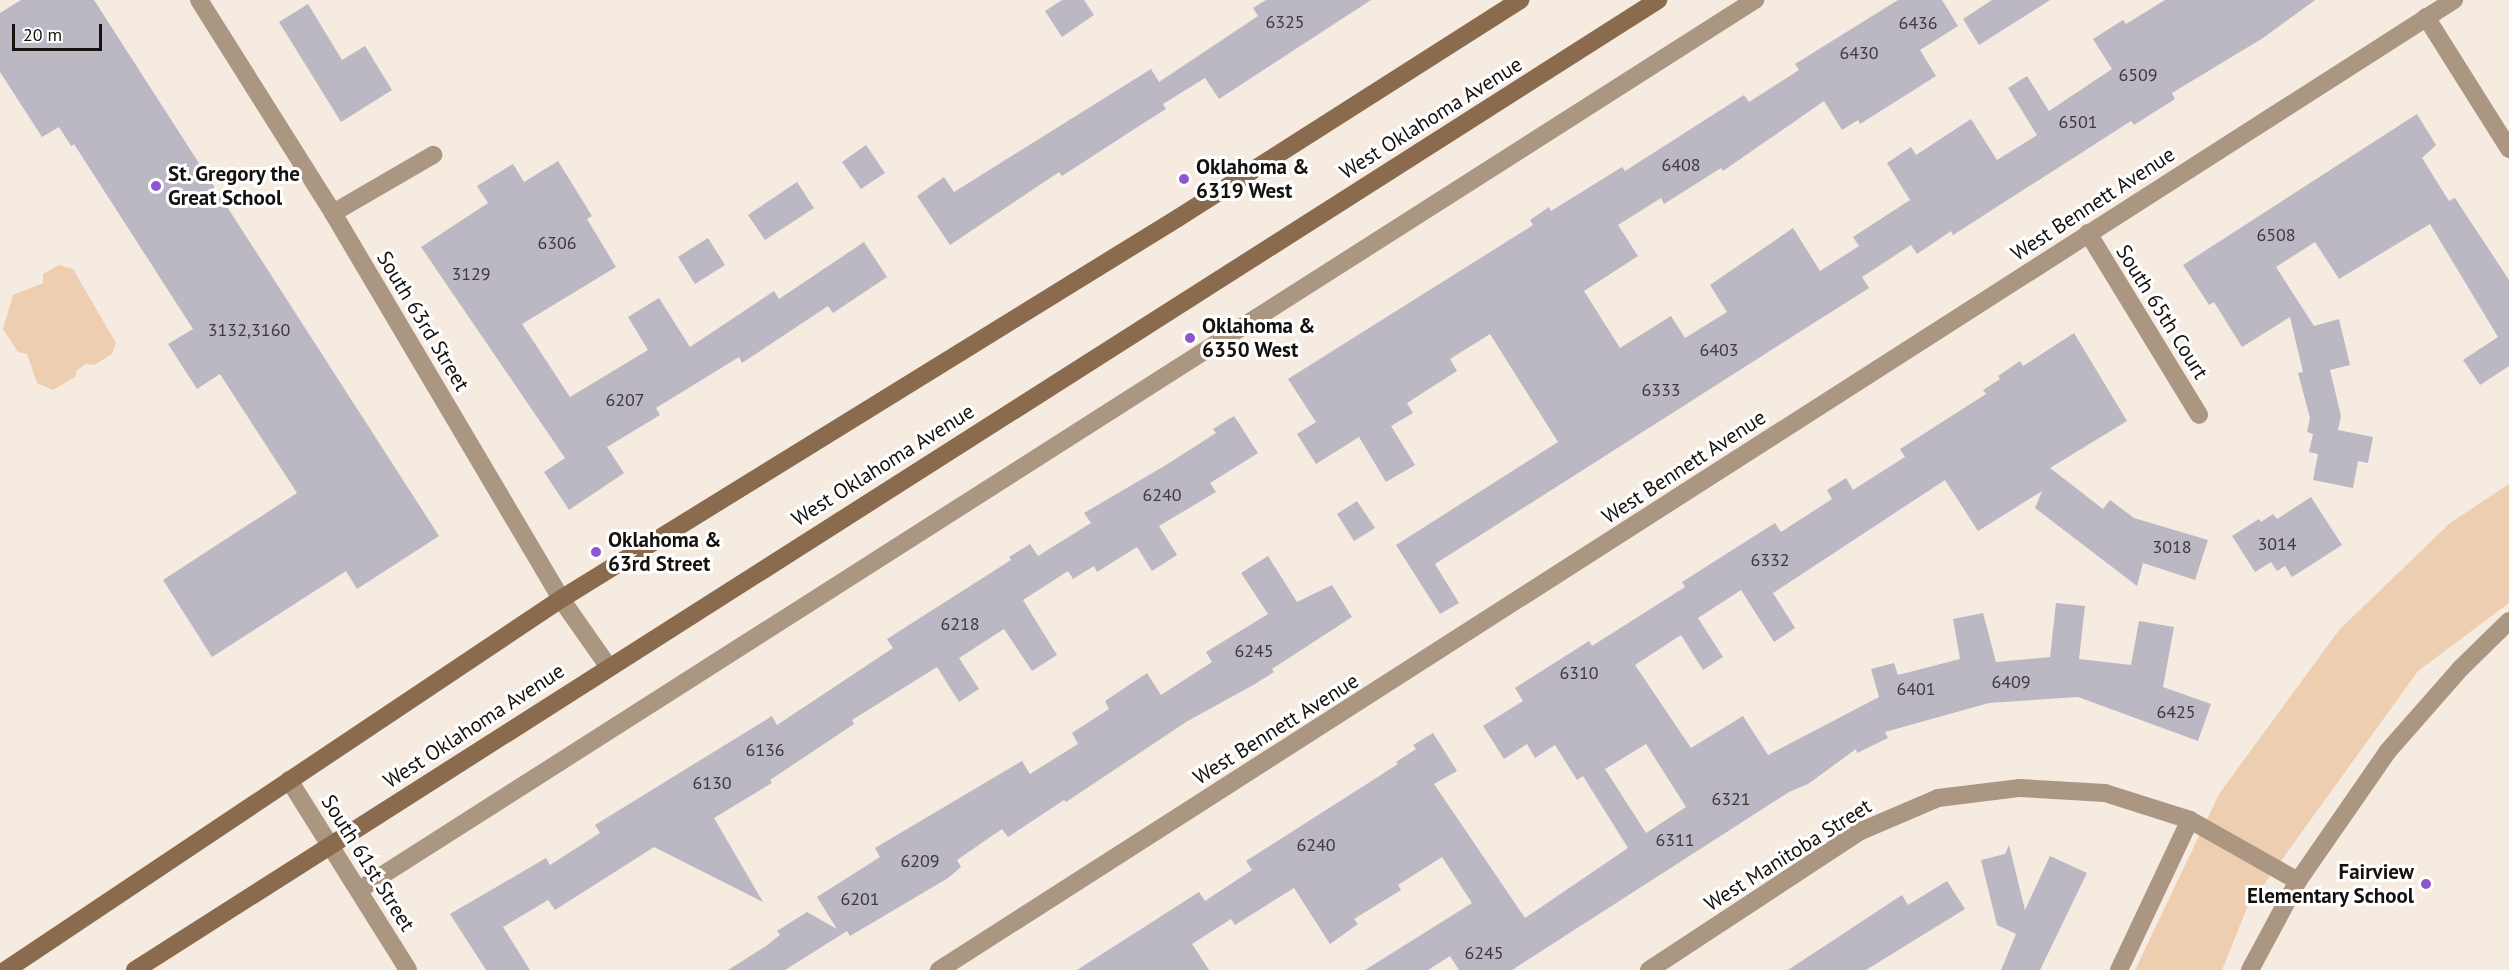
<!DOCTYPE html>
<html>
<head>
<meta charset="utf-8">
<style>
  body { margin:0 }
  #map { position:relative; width:2509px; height:970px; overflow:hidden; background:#f6ebe1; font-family:"PT Sans",sans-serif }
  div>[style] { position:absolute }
  .green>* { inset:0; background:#eeceb0 }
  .building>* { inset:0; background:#bbb7c3 }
  .street>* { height:18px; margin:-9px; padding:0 9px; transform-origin:9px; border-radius:9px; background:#ab9682 }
  .secondary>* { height:18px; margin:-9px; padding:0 9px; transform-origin:9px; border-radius:9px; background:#8a6b4e }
  .dots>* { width:16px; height:16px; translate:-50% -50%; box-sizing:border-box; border:3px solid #fff; border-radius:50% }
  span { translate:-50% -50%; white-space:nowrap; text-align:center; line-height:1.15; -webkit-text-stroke:6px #fff; paint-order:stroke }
  .number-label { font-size:18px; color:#3e3a3b }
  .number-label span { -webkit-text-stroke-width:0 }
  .street-label { font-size:21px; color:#15110e }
  .poi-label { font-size:21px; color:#15110e; font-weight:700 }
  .left { translate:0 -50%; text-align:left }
  .right { translate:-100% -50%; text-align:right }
  .scale { position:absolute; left:12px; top:24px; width:90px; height:27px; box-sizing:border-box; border:3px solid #15110e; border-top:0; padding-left:8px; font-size:18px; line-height:21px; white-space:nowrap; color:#15110e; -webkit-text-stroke:4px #fff; paint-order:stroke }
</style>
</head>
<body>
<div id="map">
  <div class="green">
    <div style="clip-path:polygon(59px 265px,73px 269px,116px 343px,112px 354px,94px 365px,86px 364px,77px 370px,75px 377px,53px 390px,37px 383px,27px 354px,18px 352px,3px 329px,13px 295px,43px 283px,43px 274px)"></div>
    <div style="clip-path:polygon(2509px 484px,2509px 603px,2418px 671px,2247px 908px,2222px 970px,2135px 970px,2219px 794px,2339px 630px,2450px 523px)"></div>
  </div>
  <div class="building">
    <div style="clip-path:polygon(21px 0,94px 0,439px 536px,357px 589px,346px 571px,212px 657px,163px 580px,297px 493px,220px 374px,197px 389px,168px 344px,193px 329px,74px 144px,71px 146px,59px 127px,42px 137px,0 72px,0 13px)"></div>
    <div style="clip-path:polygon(1062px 0,1084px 0,1094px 15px,1062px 37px,1045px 11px)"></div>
    <div style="clip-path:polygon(1266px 0,1371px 0,1219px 99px,1205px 78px,1163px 104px,1166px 109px,1139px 126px,1062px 176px,1059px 172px,950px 245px,917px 196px,944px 177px,954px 192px,1151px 69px,1159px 82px,1258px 16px,1253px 8px)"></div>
    <div style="clip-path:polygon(1898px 0,1942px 0,1958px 26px,1920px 50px,1936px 76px,1860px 124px,1858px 120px,1842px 130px,1824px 101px,1723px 171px,1721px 168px,1664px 204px,1661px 198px,1618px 225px,1638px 256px,1584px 291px,1620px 348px,1671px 316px,1685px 338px,1727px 312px,1710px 285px,1793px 228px,1820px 271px,1859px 246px,1853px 237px,1910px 200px,1887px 163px,1911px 147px,1916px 155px,1971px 119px,1997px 160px,2037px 135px,2008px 88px,2027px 76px,2049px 111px,2112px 69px,2093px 39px,2123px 20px,2126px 24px,2165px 0,2315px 0,2263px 38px,2172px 93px,2175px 99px,2134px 125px,2131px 121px,1953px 235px,1951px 231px,1917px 254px,1911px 245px,1862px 277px,1869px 288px,1435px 564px,1459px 603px,1440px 614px,1396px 545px,1558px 442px,1490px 334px,1450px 359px,1457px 371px,1407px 403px,1413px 413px,1391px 426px,1415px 465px,1386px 482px,1359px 437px,1316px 464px,1297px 434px,1316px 422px,1288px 379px,1533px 225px,1530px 220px,1549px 207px,1551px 211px,1622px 167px,1625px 171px,1744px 95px,1749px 102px,1799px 70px,1795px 64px)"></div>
    <div style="clip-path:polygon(1992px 0,2050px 0,1979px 45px,1963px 19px)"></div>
    <div style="clip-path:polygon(308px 4px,342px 60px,365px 46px,392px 90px,341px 122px,279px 22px)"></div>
    <div style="clip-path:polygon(2417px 114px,2436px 145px,2422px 158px,2449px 201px,2455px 198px,2509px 280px,2509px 366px,2480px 385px,2463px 360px,2498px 337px,2430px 224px,2339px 279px,2315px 242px,2276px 267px,2314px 326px,2339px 319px,2350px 365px,2330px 370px,2341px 416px,2338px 430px,2373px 437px,2368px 463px,2358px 461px,2353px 488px,2313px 480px,2318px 454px,2309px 452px,2313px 434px,2307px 432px,2310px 418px,2298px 373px,2303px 372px,2290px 317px,2242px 347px,2214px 302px,2209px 305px,2183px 265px)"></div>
    <div style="clip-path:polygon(866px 145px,885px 173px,861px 189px,842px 162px)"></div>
    <div style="clip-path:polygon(558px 161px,592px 216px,587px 219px,616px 267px,522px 324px,570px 397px,648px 350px,628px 317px,659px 298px,690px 347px,774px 291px,779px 299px,864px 242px,887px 277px,833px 313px,828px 306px,742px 363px,739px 357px,656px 408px,660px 415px,607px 447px,624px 473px,569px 510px,544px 472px,565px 458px,421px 247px,488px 203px,477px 186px,513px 164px,524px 182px)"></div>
    <div style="clip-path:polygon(797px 182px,814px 208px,765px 240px,748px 215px)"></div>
    <div style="clip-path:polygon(708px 238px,725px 265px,695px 284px,678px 257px)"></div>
    <div style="clip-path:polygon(evenodd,2074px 333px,2127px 421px,2050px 468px,2103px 509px,2110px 500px,2134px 518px,2208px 540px,2195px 580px,2143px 563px,2137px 586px,2035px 508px,2042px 491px,1978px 531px,1945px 480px,1773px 593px,1795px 628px,1774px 642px,1741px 590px,1698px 618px,1723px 657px,1703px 670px,1681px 635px,1635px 665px,1691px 748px,1743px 716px,1768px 755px,1879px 697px,1871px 669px,1894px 663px,1898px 675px,1960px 659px,1953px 619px,1983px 613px,1996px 662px,2050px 657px,2056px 603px,2085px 606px,2079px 659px,2131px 665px,2139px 621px,2174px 627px,2163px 687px,2211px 704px,2198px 741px,2078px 697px,1989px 703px,1885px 732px,1888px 738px,1857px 753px,1856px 749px,1808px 784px,1789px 792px,1512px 970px,1459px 970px,1450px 956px,1428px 970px,1365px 970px,1472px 903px,1442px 857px,1398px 885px,1401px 890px,1354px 919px,1358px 924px,1330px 944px,1294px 888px,1235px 925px,1231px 919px,1192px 944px,1209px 970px,1077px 970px,1199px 892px,1205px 901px,1252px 870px,1246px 861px,1398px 764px,1396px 762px,1416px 749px,1413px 745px,1433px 733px,1457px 771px,1434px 784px,1525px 918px,1628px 848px,1583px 776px,1577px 780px,1555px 745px,1535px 758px,1527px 744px,1504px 759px,1483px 726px,1523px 701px,1515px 688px,1589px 641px,1592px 646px,1685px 587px,1682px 582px,1775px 523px,1781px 532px,1832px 499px,1827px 490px,1846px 478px,1853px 490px,1905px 457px,1900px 449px,1986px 394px,1983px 390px,2000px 379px,1998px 376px,2020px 361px,2023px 366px,2074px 333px,1646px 744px,1686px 807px,1646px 833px,1605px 769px,1646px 744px)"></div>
    <div style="clip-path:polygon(1234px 416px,1258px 453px,1210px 483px,1216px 492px,1159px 526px,1177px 555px,1152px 571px,1137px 547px,1097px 572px,1094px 566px,1073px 579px,1068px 571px,1023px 600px,1057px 655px,1032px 671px,1004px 629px,959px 658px,979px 689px,959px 702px,937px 667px,852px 720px,854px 724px,770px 780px,772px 783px,714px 818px,763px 902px,654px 847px,555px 910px,548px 900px,503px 927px,530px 970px,486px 970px,450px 914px,546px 858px,550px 865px,600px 833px,595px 825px,772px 716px,777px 725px,893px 648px,887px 639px,1011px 560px,1009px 557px,1030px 544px,1038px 556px,1091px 523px,1084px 513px,1166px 465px,1216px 433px,1213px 429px)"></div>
    <div style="clip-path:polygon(2311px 497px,2342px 545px,2292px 577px,2285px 566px,2277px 571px,2271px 562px,2255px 572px,2232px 536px,2259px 519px,2261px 522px,2273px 514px,2277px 519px)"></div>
    <div style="clip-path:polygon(1357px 501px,1375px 528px,1354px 541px,1337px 514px)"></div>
    <div style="clip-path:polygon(1268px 556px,1297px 602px,1332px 585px,1352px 617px,1272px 669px,1274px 672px,1255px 684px,1186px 722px,1066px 802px,1064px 800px,1008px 837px,1002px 829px,957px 860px,961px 867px,948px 878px,850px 936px,847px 931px,785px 970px,728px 970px,766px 946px,780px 935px,777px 931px,807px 912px,837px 929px,817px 897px,880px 857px,875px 848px,1022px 761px,1030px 774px,1078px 744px,1072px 733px,1109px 709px,1105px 701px,1147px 673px,1161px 695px,1212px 662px,1206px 652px,1268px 614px,1241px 573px)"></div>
    <div style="clip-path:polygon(2009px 845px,2025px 910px,2050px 856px,2087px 873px,2040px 970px,2001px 970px,2016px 934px,1997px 925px,1981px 860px,2005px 854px)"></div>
    <div style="clip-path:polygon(1947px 881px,1965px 909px,1866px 970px,1788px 970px,1902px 895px,1908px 905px)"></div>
  </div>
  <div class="street">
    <div style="left:199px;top:0;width:252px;rotate:57.8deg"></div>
    <div style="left:333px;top:213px;width:448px;rotate:59.4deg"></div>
    <div style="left:561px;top:599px;width:82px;rotate:55deg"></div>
    <div style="left:2426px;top:17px;width:156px;rotate:57.8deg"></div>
    <div style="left:333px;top:213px;width:116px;rotate:-30.1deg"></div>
    <div style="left:2088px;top:233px;width:213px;rotate:58.6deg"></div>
    <div style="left:289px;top:780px;width:224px;rotate:57.9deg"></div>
    <div style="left:359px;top:890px;width:1656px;rotate:-32.52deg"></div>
    <div style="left:939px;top:970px;width:1799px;rotate:-32.63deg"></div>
    <div style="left:1649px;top:970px;width:254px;rotate:-33.3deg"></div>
    <div style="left:1861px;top:831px;width:84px;rotate:-23.2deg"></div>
    <div style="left:1938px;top:798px;width:83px;rotate:-7deg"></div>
    <div style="left:2020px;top:788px;width:85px;rotate:3.4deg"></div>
    <div style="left:2105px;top:793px;width:89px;rotate:17.6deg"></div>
    <div style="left:2190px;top:820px;width:124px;rotate:29.5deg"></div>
    <div style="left:2119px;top:970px;width:166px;rotate:-64.7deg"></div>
    <div style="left:2250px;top:970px;width:101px;rotate:-61.7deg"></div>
    <div style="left:2298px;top:881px;width:158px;rotate:-55.3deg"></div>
    <div style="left:2388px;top:751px;width:111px;rotate:-48.7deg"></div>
    <div style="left:2461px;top:668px;width:67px;rotate:-44.4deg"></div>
  </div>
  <div class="secondary">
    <div style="left:6px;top:970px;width:668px;rotate:-33.76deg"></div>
    <div style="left:561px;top:599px;width:725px;rotate:-31.7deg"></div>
    <div style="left:1178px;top:218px;width:406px;rotate:-32.5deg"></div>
    <div style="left:135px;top:970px;width:1806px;rotate:-32.49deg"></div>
  </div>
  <div class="dots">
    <div style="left:1184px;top:179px;background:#8e56ce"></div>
    <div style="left:156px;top:186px;background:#8e56ce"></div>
    <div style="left:1190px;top:338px;background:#8e56ce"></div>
    <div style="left:596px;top:552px;background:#8e56ce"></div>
    <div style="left:2426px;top:884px;background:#8e56ce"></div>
  </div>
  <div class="number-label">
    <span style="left:1285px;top:22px">6325</span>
    <span style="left:1918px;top:23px">6436</span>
    <span style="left:1859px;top:53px">6430</span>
    <span style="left:2138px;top:75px">6509</span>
    <span style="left:2078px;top:122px">6501</span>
    <span style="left:1681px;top:165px">6408</span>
    <span style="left:2276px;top:235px">6508</span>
    <span style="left:557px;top:243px">6306</span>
    <span style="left:471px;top:274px">3129</span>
    <span style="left:249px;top:330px">3132,3160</span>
    <span style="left:1719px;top:350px">6403</span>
    <span style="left:1661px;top:390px">6333</span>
    <span style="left:625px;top:400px">6207</span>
    <span style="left:1162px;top:495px">6240</span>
    <span style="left:2277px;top:544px">3014</span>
    <span style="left:2172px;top:547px">3018</span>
    <span style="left:1770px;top:560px">6332</span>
    <span style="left:960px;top:624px">6218</span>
    <span style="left:1254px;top:651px">6245</span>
    <span style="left:1579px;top:673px">6310</span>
    <span style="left:2011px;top:682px">6409</span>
    <span style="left:1916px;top:689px">6401</span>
    <span style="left:2176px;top:712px">6425</span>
    <span style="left:765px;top:750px">6136</span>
    <span style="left:712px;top:783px">6130</span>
    <span style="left:1731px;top:799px">6321</span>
    <span style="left:1675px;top:840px">6311</span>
    <span style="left:1316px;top:845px">6240</span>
    <span style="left:920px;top:861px">6209</span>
    <span style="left:860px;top:899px">6201</span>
    <span style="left:1484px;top:953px">6245</span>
  </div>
  <div class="street-label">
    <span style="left:1431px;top:118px;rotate:-32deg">West Oklahoma Avenue</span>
    <span style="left:2093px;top:204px;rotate:-33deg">West Bennett Avenue</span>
    <span style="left:2162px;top:312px;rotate:58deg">South 65th Court</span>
    <span style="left:423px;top:321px;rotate:59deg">South 63rd Street</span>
    <span style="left:883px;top:465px;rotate:-32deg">West Oklahoma Avenue</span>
    <span style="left:1684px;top:467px;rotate:-33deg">West Bennett Avenue</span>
    <span style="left:474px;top:726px;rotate:-33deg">West Oklahoma Avenue</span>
    <span style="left:1276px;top:729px;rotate:-32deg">West Bennett Avenue</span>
    <span style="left:1788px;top:855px;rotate:-32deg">West Manitoba Street</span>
    <span style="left:368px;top:863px;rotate:58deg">South 61st Street</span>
  </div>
  <div class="poi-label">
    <span class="left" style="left:1196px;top:179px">Oklahoma &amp;<br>6319 West</span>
    <span class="left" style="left:168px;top:186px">St. Gregory the<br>Great School</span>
    <span class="left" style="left:1202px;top:338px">Oklahoma &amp;<br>6350 West</span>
    <span class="left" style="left:608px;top:552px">Oklahoma &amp;<br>63rd Street</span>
    <span class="right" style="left:2414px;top:884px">Fairview<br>Elementary School</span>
  </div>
  <div class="scale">20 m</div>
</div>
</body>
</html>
